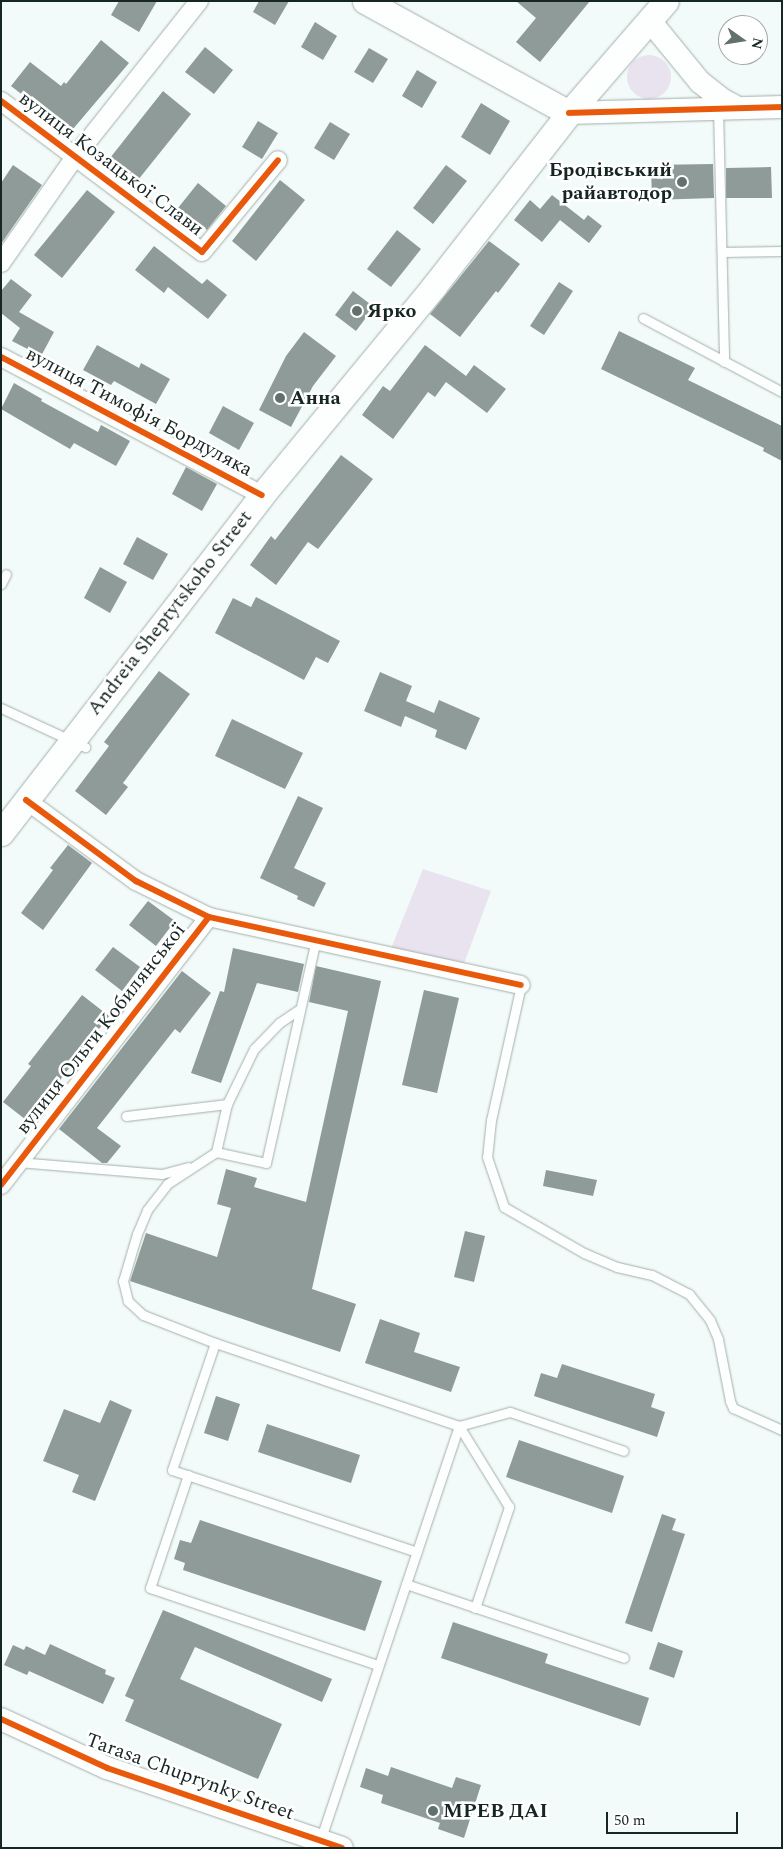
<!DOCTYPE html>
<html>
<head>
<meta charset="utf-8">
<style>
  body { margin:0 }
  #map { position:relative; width:783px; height:1849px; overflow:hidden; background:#f2fbf9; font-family:Spectral,serif }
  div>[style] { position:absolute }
  .green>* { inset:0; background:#e9e2ef }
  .round { border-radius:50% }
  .building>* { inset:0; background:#8e9b98 }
  .roads { filter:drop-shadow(0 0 1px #a3afab) drop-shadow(0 0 1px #a3afab) }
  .service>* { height:9px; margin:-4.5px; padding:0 4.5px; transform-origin:4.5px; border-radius:4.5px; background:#fdfefe }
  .minor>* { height:18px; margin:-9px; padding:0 9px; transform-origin:9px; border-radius:9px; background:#fdfefe }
  .tertiary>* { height:22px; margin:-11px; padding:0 11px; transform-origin:11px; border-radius:11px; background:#fdfefe }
  .secondary>* { height:25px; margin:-12.5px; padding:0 12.5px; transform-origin:12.5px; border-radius:12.5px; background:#fdfefe }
  .cycleway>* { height:6px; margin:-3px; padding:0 3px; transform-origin:3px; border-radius:3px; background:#e8590c }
  .dots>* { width:14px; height:14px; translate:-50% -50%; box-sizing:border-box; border:2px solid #fff; border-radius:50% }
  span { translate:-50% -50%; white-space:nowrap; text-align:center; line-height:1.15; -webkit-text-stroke:5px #fff; paint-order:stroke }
  .street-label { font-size:20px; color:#162622 }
  .poi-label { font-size:20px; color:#162622; font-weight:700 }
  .right { translate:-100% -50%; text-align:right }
  .left { translate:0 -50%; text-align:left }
  .frame { position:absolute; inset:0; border:2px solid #162622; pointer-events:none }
  .north { position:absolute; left:718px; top:15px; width:50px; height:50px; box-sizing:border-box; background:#fff; border:1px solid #a2a8a7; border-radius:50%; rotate:103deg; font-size:14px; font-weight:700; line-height:20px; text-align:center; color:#162622 }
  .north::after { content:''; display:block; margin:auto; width:18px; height:22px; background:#63716d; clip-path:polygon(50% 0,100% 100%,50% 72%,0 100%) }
  .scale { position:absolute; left:606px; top:1812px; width:132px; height:22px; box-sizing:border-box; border:2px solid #162622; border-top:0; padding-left:6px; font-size:15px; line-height:18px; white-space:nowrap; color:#162622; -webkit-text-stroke:4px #fff; paint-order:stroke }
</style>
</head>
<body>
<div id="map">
  <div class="green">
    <div class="round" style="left:627px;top:55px;width:44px;height:44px"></div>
    <div style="clip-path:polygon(423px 869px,491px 891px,463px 966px,390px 951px)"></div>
  </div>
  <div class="building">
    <div style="clip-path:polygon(119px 1px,157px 1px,139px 32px,111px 15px)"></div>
    <div style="clip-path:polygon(259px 1px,289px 1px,275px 25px,253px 12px)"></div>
    <div style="clip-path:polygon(516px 1px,590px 1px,540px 62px,516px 42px,536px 18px)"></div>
    <div style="clip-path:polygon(315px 22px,337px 36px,323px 60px,301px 47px)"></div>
    <div style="clip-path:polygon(101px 40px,129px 63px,73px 129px,32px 96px,29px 100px,11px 86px,30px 62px,61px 86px,64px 82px,66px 84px)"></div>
    <div style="clip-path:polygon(205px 47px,233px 70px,214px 94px,185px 72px)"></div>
    <div style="clip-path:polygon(369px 48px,388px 59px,373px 83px,354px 72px)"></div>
    <div style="clip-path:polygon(417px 70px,437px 82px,422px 108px,402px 96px)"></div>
    <div style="clip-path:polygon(163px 91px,191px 114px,138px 180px,110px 158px)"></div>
    <div style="clip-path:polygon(481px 103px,510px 121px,490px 155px,461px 137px)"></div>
    <div style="clip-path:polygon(258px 121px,278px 133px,262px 159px,242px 147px)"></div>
    <div style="clip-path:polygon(330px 122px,350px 134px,334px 160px,314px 148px)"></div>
    <div style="clip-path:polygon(713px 164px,714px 198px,652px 200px,651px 165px)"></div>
    <div style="clip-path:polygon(13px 165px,42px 185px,1px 244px,1px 183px)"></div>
    <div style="clip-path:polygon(446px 165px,467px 181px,433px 224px,413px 208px)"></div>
    <div style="clip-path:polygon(771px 167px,772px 198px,726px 198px,726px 168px)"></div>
    <div style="clip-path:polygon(280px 180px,305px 200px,256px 261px,232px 241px)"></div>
    <div style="clip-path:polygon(198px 183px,226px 206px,207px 230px,178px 208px)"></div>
    <div style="clip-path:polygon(87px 190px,115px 212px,62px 278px,34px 255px)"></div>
    <div style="clip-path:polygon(552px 195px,584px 220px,588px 215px,602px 226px,589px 243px,560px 220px,542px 242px,514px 220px,530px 200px,540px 209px)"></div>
    <div style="clip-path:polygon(397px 230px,421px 249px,391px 287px,367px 269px)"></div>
    <div style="clip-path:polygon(489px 241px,520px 264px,498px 293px,496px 291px,460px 337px,430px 314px)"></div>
    <div style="clip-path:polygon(154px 246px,202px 284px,207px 279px,227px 295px,208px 319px,168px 287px,164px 293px,135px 270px)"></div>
    <div style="clip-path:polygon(11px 279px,32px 295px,19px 312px,54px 332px,41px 356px,12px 341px,20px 328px,1px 313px,1px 291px)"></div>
    <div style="clip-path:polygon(559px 282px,573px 291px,544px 335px,530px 326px)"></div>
    <div style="clip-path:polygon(353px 291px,374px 307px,356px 331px,335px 315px)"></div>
    <div style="clip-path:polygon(619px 331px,695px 368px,688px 380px,782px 426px,782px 461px,763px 451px,764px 448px,601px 369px)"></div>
    <div style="clip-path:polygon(304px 332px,336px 356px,313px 386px,291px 427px,259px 410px,286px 356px)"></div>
    <div style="clip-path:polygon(97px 345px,139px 368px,141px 363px,170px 379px,156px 404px,114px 381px,111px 385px,83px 370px)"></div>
    <div style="clip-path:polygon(425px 345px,466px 376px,474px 365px,506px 389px,487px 413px,446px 382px,435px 397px,428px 392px,393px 439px,362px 415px,383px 386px,390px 391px)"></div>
    <div style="clip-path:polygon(14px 383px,42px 399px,41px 401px,98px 432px,101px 425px,130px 441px,116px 466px,74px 443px,70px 449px,1px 409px)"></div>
    <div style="clip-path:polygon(223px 406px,254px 423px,239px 450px,209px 433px)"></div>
    <div style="clip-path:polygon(341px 455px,373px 479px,318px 549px,308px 542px,276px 585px,250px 565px,271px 536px,275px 540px)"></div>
    <div style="clip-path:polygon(186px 467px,217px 484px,202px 511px,172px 494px)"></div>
    <div style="clip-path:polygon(137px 537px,168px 554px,153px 580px,123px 564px)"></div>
    <div style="clip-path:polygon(100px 567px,127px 582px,110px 613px,84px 598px)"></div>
    <div style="clip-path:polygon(256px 597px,340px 641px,328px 663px,316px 657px,304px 680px,215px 633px,233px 598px,251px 607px)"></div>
    <div style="clip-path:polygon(159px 671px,190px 694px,123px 783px,128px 787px,106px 815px,75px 791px,109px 746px,104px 742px)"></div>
    <div style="clip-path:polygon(380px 672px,412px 686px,406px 701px,434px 713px,439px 700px,480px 718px,466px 750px,435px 737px,437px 730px,405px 716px,401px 727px,364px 711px)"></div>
    <div style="clip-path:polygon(232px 719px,303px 753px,285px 789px,215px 756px)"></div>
    <div style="clip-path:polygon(298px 796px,323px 808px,294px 868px,326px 883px,314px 907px,297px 899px,298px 896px,260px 878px)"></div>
    <div style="clip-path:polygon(68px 845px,92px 863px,43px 930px,21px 913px,53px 870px,50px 868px)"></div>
    <div style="clip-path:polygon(148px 901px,175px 921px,156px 946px,129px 925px)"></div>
    <div style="clip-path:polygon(113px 947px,140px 967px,122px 991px,95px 970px)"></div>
    <div style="clip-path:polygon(233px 948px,304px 964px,298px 992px,257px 983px,221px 1083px,191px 1073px,220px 991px,224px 992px)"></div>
    <div style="clip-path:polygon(316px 966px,381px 981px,312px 1289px,356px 1304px,340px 1352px,130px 1281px,146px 1233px,217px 1257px,231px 1208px,217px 1204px,226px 1169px,257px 1178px,254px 1187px,306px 1202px,348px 1011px,309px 1002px)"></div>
    <div style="clip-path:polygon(182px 971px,211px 993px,180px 1033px,175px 1029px,97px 1128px,121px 1146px,107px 1163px,102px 1163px,59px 1129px)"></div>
    <div style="clip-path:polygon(424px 990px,459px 998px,437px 1093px,402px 1085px)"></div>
    <div style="clip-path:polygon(82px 995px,109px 1016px,44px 1101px,46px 1102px,30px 1123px,3px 1102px,31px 1066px,28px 1064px)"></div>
    <div style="clip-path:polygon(546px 1170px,597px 1180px,593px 1196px,543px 1186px)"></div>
    <div style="clip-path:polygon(465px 1231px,485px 1236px,474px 1282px,454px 1277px)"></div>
    <div style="clip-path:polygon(380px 1319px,420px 1333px,414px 1352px,460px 1367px,451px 1392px,365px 1363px)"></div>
    <div style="clip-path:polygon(562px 1364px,655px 1394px,651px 1407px,665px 1412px,657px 1437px,534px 1396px,541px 1373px,557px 1378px)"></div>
    <div style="clip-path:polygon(216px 1396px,240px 1404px,228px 1441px,204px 1433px)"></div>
    <div style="clip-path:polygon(110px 1400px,132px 1410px,95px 1501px,72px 1492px,79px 1475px,43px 1461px,64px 1409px,100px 1423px)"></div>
    <div style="clip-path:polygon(267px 1424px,360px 1455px,351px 1483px,258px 1452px)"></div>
    <div style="clip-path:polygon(519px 1440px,624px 1476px,612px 1513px,506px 1477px)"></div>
    <div style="clip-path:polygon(662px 1514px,676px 1519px,672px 1530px,685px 1534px,652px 1632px,625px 1623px)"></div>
    <div style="clip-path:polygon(200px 1520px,382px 1581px,365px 1631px,183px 1570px,185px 1563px,174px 1559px,180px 1540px,191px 1543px)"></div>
    <div style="clip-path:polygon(163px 1610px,332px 1679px,322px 1702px,195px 1647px,180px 1679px,282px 1724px,258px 1779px,125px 1721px,134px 1700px,125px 1696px)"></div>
    <div style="clip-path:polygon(453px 1622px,548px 1654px,545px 1663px,649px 1698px,640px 1726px,441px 1658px)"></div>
    <div style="clip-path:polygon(658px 1642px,683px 1651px,674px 1678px,649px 1669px)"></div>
    <div style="clip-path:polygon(50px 1644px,106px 1670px,105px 1674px,115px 1678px,103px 1704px,29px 1671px,27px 1675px,4px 1665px,13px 1645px,24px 1650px,26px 1646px,45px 1655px)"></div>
    <div style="clip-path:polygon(391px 1767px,452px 1788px,456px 1777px,481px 1785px,464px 1838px,438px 1829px,440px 1823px,381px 1803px,383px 1795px,360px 1787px,366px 1768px,388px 1776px)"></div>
  </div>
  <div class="roads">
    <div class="service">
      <div style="left:718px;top:109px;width:253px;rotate:88.6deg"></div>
      <div style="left:722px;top:252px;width:60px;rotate:-1deg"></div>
      <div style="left:643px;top:318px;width:157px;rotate:28deg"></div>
      <div style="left:1px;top:584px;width:11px;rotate:-63deg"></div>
      <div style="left:1px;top:708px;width:93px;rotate:24.9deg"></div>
      <div style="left:521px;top:985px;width:138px;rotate:102.5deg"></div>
      <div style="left:491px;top:1120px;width:37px;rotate:96deg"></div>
      <div style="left:487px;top:1157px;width:53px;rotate:71.2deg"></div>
      <div style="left:504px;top:1207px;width:92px;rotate:29.9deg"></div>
      <div style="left:584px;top:1253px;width:36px;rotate:23deg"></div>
      <div style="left:617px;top:1267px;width:36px;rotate:13deg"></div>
      <div style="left:652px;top:1275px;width:42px;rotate:27.2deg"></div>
      <div style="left:689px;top:1294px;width:33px;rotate:51deg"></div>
      <div style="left:710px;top:1320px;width:21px;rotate:67deg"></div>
      <div style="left:718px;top:1339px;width:63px;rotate:79deg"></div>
      <div style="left:730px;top:1401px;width:8px;rotate:67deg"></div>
      <div style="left:733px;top:1408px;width:54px;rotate:24.2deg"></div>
      <div style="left:126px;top:1116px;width:102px;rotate:-6.8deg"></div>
      <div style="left:216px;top:1152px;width:49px;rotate:-77.1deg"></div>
      <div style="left:227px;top:1104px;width:61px;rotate:-63.9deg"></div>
      <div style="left:254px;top:1049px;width:36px;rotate:-46deg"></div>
      <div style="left:279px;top:1023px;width:25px;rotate:-34deg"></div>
      <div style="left:18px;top:1162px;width:144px;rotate:4.8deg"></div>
      <div style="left:162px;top:1174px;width:27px;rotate:-15deg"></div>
      <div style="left:215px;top:1343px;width:77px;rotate:-158.7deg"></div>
      <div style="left:143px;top:1315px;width:21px;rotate:-137deg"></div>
      <div style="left:128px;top:1301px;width:21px;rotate:-104deg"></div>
      <div style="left:123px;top:1281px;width:49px;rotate:-73.4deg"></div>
      <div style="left:137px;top:1234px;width:26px;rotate:-67deg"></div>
      <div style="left:147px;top:1210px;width:33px;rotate:-52deg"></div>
      <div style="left:167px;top:1184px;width:59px;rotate:-33.1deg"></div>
      <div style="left:216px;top:1152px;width:51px;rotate:12.4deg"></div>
      <div style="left:266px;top:1163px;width:229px;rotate:-77.4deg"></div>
      <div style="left:188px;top:1475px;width:119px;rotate:108.6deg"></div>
      <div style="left:150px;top:1588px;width:241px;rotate:18.7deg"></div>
      <div style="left:406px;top:1584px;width:230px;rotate:18.7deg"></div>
      <div style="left:475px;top:1608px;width:107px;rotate:-71.4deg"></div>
      <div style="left:509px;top:1507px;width:95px;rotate:-121.7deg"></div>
      <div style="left:459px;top:1426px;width:53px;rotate:-15.4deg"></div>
      <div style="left:510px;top:1412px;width:120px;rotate:18.9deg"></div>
      <div style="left:320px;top:1841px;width:438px;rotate:-71.5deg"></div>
      <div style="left:459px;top:1426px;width:258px;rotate:-161.2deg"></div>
      <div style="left:215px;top:1343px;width:134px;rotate:108.7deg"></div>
      <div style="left:172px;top:1470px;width:258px;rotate:18.5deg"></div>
    </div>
    <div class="minor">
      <div style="left:1px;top:101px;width:251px;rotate:36.9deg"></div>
      <div style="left:202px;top:252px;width:119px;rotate:-50.4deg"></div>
      <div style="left:1px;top:263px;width:129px;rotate:-55.1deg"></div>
      <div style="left:75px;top:157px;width:199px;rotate:-51.5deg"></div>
      <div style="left:1px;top:357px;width:295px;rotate:27.9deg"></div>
      <div style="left:26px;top:800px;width:137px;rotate:36.4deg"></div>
      <div style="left:136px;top:881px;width:81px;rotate:26.3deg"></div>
      <div style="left:209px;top:917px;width:319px;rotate:12.3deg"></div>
      <div style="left:1px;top:1185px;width:339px;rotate:-52.2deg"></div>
    </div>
    <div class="tertiary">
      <div style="left:650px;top:21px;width:79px;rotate:50.7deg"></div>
      <div style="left:700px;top:82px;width:29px;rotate:38deg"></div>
      <div style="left:723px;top:100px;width:17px;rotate:28deg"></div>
      <div style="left:569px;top:113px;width:213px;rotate:-1.6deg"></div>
      <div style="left:1px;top:1719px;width:117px;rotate:24.8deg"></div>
      <div style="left:107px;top:1768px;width:248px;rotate:18.8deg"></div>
    </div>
    <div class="secondary">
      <div style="left:365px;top:1px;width:233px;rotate:28.8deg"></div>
      <div style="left:1px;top:833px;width:427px;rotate:-52.3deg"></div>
      <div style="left:262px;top:495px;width:271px;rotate:-50.5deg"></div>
      <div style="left:434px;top:286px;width:219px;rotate:-52deg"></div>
      <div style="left:569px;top:113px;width:148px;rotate:-49.1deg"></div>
    </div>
  </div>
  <div class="cycleway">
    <div style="left:1px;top:101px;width:251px;rotate:36.9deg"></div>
    <div style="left:202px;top:252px;width:119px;rotate:-50.4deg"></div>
    <div style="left:569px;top:113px;width:213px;rotate:-1.6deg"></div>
    <div style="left:1px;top:357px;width:295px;rotate:27.9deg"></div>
    <div style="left:26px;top:800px;width:137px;rotate:36.4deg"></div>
    <div style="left:136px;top:881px;width:81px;rotate:26.3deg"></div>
    <div style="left:209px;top:917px;width:319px;rotate:12.3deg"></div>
    <div style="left:1px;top:1185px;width:339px;rotate:-52.2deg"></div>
    <div style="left:1px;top:1719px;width:117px;rotate:24.8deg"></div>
    <div style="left:107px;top:1768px;width:248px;rotate:18.8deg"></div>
  </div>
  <div class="dots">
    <div style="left:682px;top:182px;background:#63716d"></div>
    <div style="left:357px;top:311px;background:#63716d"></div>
    <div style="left:280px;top:398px;background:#63716d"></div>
    <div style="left:433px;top:1811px;background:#63716d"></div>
  </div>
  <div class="street-label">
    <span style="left:111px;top:164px;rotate:37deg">вулиця Козацької Слави</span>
    <span style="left:139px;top:412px;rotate:28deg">вулиця Тимофія Бордуляка</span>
    <span style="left:170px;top:613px;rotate:-52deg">Andreia Sheptytskoho Street</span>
    <span style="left:101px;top:1029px;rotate:-52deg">вулиця Ольги Кобилянської</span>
    <span style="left:190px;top:1777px;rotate:20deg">Tarasa Chuprynky Street</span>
  </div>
  <div class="poi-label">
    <span class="right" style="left:672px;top:182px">Бродівський<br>райавтодор</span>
    <span class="left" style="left:367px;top:311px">Ярко</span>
    <span class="left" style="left:290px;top:398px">Анна</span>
    <span class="left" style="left:443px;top:1811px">МРЕВ ДАІ</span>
  </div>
  <div class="frame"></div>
  <div class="north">N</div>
  <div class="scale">50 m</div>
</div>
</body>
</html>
